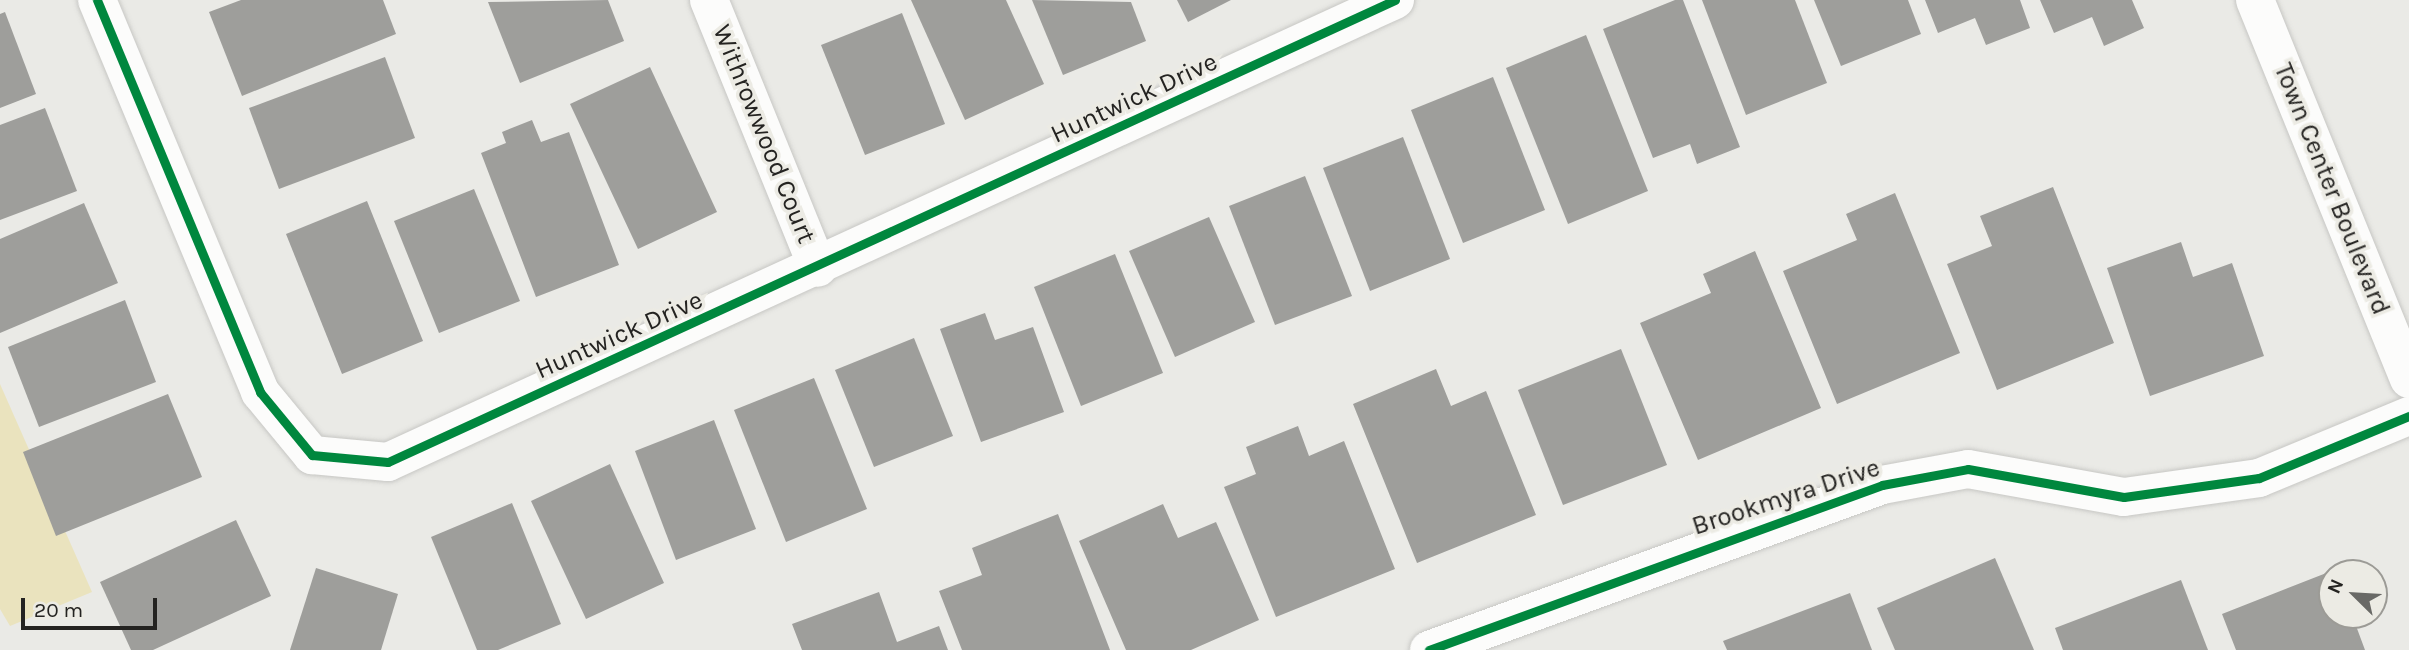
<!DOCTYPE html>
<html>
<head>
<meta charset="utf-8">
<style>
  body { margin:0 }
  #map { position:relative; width:2409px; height:650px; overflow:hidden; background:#eaeae6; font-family:Karla,sans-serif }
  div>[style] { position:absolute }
  .green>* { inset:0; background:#eae3be }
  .building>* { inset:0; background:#9e9e9b }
  .roads { filter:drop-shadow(0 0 2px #c7c7c4) drop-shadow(0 0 2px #c7c7c4) }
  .street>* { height:38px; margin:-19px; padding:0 19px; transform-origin:19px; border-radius:19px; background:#fcfcfb }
  .secondary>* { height:38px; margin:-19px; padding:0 19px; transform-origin:19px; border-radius:19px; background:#fcfcfb }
  .cycleway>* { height:9px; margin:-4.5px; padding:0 4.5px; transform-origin:4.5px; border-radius:4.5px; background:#00873e }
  span { translate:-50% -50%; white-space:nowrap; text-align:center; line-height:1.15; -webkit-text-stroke:7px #ecebe4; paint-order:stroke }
  .street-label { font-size:26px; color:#242321 }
  .north { position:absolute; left:2318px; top:559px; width:70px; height:70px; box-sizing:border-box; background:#ecebe4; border:2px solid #9c9b96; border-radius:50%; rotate:294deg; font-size:19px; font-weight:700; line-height:28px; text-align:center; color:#242321 }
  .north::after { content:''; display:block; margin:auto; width:24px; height:32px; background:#696966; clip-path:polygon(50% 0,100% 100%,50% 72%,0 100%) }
  .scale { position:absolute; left:21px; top:598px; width:136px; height:32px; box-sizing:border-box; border:4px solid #242321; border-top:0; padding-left:9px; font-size:21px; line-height:24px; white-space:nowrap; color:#242321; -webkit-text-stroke:5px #ecebe4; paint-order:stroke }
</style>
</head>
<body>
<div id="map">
  <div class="green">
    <div style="clip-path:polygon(0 384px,92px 592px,10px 626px,0 609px)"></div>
  </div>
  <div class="building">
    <div style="clip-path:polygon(241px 0,383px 0,396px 34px,242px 96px,209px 12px)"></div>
    <div style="clip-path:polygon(608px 0,624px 41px,520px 83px,488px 2px)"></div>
    <div style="clip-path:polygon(911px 0,1006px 0,1044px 84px,965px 120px)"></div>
    <div style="clip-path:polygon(1032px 0,1131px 2px,1146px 41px,1063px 75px)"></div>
    <div style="clip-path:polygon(1177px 0,1231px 0,1188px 22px)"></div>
    <div style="clip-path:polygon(1675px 0,1683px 0,1740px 147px,1697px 164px,1690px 144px,1653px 158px,1603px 29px)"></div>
    <div style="clip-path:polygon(1702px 0,1795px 0,1827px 83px,1746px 115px)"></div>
    <div style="clip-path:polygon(1814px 0,1908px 0,1921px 34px,1841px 66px)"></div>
    <div style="clip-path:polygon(1925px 0,2020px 0,2030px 28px,1986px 45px,1975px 18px,1938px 33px)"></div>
    <div style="clip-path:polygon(2040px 0,2132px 0,2144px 28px,2104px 46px,2092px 17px,2054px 33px)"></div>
    <div style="clip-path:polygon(5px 12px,36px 94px,0 108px,0 14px)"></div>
    <div style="clip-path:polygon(902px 13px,945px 124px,865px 155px,821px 45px)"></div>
    <div style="clip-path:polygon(1586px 35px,1648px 191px,1568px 224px,1506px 68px)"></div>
    <div style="clip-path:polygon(385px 57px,415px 138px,279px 189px,249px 108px)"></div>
    <div style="clip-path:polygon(650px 67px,717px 212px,638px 249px,570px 104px)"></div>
    <div style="clip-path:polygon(1493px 77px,1545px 210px,1463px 243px,1411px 110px)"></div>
    <div style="clip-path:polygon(45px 108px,77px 191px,0 220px,0 125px)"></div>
    <div style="clip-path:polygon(532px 120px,541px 142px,569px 132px,619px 265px,536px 297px,481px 153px,506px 143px,502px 132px)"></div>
    <div style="clip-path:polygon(1403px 137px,1450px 259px,1370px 291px,1323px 168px)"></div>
    <div style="clip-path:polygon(1305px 176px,1352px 296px,1275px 325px,1229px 206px)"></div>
    <div style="clip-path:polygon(2053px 187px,2114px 343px,1997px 390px,1947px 264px,1992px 246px,1980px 216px)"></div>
    <div style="clip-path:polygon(474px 189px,520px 301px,439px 333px,394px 221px)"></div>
    <div style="clip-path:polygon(1895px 193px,1960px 353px,1837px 404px,1783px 271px,1857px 240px,1846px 214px)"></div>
    <div style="clip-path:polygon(367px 201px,423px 341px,342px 374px,286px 234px)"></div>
    <div style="clip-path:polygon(84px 203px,118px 283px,0 333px,0 239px)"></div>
    <div style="clip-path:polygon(1209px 217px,1255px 322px,1175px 357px,1129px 251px)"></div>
    <div style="clip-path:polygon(2181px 242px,2193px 277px,2232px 263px,2264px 356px,2150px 396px,2107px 268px)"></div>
    <div style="clip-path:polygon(1755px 251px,1821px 408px,1698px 460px,1640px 323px,1711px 293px,1703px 274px)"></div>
    <div style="clip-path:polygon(1115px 254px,1163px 373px,1081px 406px,1034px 287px)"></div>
    <div style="clip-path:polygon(125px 300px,156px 382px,39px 427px,8px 347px)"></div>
    <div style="clip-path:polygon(985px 313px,995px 340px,1033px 327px,1064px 412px,981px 442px,940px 329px)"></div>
    <div style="clip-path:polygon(914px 338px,953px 436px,874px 467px,835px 370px)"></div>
    <div style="clip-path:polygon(1621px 349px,1667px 465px,1563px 505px,1518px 390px)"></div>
    <div style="clip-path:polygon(1436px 369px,1451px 406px,1486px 391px,1536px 515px,1417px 563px,1353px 404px)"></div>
    <div style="clip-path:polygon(814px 378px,867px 509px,786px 542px,734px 410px)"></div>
    <div style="clip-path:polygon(168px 394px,202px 477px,56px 536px,23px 452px)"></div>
    <div style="clip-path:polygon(714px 420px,756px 529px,676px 560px,635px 451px)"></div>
    <div style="clip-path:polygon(1298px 426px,1309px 456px,1344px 441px,1395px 569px,1276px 617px,1224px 487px,1256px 474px,1246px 447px)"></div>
    <div style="clip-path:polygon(610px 464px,664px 583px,586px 619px,531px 501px)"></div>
    <div style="clip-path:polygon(512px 503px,561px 624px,498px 650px,477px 650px,431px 537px)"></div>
    <div style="clip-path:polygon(1163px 504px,1178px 538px,1216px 522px,1259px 620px,1191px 650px,1126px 650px,1079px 541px)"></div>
    <div style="clip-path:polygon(1058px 514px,1110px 650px,962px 650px,939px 591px,982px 575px,972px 548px)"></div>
    <div style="clip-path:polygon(236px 520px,271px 596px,153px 650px,131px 650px,100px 582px)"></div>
    <div style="clip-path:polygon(1995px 558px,2034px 650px,1895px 650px,1877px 608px)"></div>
    <div style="clip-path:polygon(316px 568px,398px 594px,381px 650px,290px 650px)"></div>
    <div style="clip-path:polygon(2334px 570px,2332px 615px,2352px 615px,2365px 650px,2236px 650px,2222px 614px)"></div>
    <div style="clip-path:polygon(2181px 580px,2208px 650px,2063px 650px,2055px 628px)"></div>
    <div style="clip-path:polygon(879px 592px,897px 642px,939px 626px,948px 650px,802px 650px,792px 624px)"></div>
    <div style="clip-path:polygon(1850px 593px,1872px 650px,1727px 650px,1723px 641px)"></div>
  </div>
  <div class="roads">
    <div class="street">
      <div style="left:97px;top:0;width:425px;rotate:67.4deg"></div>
      <div style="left:260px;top:392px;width:82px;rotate:50.5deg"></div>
      <div style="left:312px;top:455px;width:76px;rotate:5.3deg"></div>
      <div style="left:388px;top:462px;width:1108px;rotate:-24.65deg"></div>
      <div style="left:709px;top:0;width:289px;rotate:67.9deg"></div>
      <div style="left:1429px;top:650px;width:482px;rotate:-20deg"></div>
      <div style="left:1882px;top:485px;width:87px;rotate:-10.5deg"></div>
      <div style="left:1968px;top:469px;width:158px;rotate:10.2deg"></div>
      <div style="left:2124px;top:497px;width:136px;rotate:-8deg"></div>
      <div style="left:2259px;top:478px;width:162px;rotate:-22.5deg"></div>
    </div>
    <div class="secondary">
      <div style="left:2255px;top:0;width:409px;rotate:67.9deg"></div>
    </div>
  </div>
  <div class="cycleway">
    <div style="left:97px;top:0;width:425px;rotate:67.4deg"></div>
    <div style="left:260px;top:392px;width:82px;rotate:50.5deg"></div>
    <div style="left:312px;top:455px;width:76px;rotate:5.3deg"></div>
    <div style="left:388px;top:462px;width:1108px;rotate:-24.65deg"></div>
    <div style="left:1429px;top:650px;width:482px;rotate:-20deg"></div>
    <div style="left:1882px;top:485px;width:87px;rotate:-10.5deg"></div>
    <div style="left:1968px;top:469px;width:158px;rotate:10.2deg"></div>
    <div style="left:2124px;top:497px;width:136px;rotate:-8deg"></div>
    <div style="left:2259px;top:478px;width:162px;rotate:-22.5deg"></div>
  </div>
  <div class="street-label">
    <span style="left:1134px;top:98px;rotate:-25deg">Huntwick Drive</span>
    <span style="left:764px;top:134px;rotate:68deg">Withrowwood Court</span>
    <span style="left:2332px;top:189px;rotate:68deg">Town Center Boulevard</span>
    <span style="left:619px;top:335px;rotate:-24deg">Huntwick Drive</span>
    <span style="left:1786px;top:497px;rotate:-18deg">Brookmyra Drive</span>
  </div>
  <div class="north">N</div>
  <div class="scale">20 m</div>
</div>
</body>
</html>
